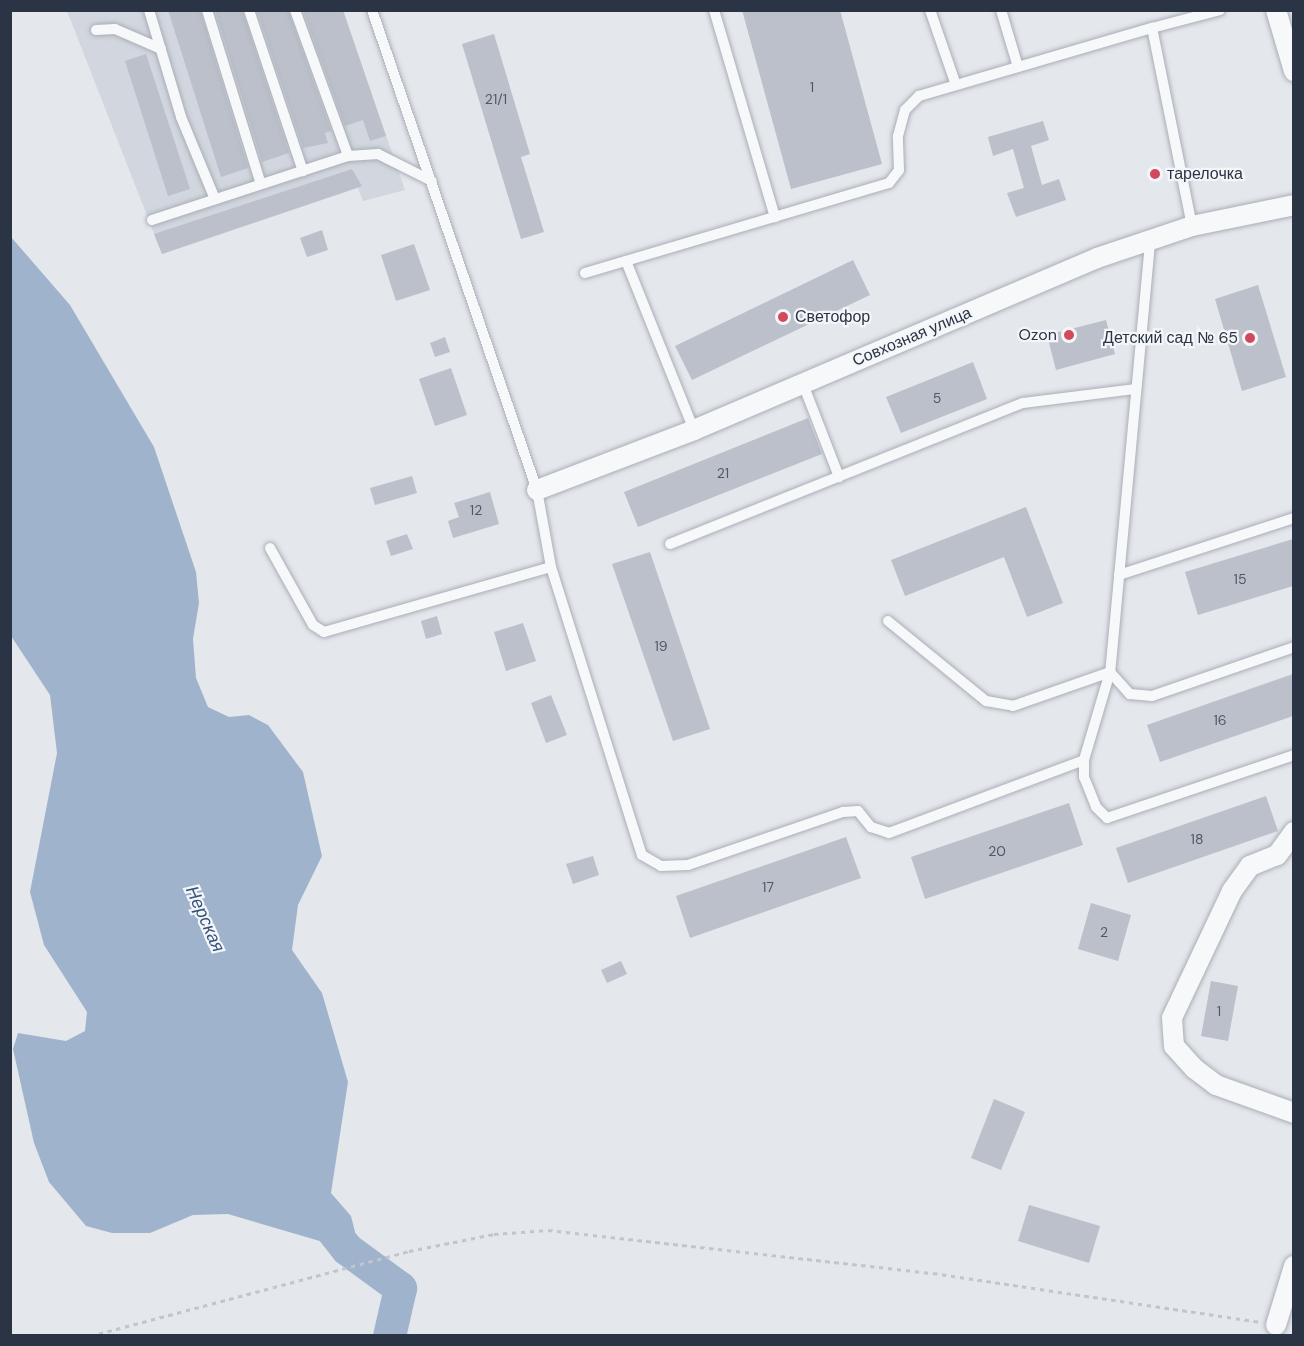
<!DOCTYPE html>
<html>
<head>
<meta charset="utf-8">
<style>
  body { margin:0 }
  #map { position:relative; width:1304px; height:1346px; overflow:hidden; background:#e4e7ec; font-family:"DM Sans",sans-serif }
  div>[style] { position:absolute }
  .built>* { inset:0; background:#d2d6de }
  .water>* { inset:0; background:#9fb4cc }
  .river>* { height:33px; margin:-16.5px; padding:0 16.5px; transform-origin:16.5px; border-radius:16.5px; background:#9fb4cc }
  .building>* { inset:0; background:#bbc0ca }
  .path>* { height:3px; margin-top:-1.5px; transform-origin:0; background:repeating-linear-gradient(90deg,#c2c5cb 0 4.5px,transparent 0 9px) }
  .roads { filter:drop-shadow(0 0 2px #a9aeb7) drop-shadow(0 0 2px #a9aeb7) }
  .service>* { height:10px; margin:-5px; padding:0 5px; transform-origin:5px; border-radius:5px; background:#f7f8fa }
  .minor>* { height:20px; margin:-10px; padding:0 10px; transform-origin:10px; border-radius:10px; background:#f7f8fa }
  .dots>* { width:16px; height:16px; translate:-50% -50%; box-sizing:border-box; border:3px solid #f4f6f9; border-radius:50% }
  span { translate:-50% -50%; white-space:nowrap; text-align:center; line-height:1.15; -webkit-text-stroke:4.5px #f4f6f9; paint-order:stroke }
  .number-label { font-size:14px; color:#4f5766 }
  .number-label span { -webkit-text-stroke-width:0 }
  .poi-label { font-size:16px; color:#2b3445 }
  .left { translate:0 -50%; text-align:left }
  .right { translate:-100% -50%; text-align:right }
  .street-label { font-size:16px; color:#2b3445 }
  .water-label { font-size:18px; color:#34527a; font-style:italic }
  .frame { position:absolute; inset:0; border:12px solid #2b3445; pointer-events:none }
</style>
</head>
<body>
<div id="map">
  <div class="built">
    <div style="clip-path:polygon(67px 11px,343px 11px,405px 190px,363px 201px,358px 188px,162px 254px)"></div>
  </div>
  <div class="water">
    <div style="clip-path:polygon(11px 237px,70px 305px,154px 447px,196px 572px,199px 603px,193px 639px,196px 678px,208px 707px,229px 717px,249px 715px,268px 725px,303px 772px,322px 856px,298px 905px,292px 950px,322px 993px,348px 1082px,331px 1193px,351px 1216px,355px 1232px,347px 1249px,228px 1214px,193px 1215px,150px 1233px,112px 1233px,86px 1226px,49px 1182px,34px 1143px,13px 1049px,18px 1033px,66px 1041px,85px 1031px,87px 1012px,44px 945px,30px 892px,57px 753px,50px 695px,11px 636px)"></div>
  </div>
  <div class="river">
    <div style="left:320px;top:1215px;width:43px;rotate:51.5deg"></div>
    <div style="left:347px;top:1249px;width:66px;rotate:36.3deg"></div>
    <div style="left:400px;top:1288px;width:49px;rotate:102.9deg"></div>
  </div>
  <div class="building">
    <div style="clip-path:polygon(168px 10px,200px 10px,248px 168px,221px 177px)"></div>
    <div style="clip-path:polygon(215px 10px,242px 10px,289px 153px,262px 162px)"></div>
    <div style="clip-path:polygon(257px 10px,288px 10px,331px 131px,325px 133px,328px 143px,303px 148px)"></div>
    <div style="clip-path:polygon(303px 10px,343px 10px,386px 136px,370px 141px,363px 120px,345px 126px)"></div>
    <div style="clip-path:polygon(742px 10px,840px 10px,882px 164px,791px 189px)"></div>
    <div style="clip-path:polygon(494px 34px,530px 154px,521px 157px,544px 232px,521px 239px,462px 44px)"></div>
    <div style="clip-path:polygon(146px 54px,190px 189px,168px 196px,125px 61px)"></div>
    <div style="clip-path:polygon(1043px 121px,1049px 140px,1031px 146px,1042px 185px,1059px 179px,1066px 200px,1016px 217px,1007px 193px,1024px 188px,1013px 149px,993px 156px,988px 137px)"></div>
    <div style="clip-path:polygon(352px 169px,362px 186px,162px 254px,154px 234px)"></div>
    <div style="clip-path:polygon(322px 230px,328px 250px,307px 257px,300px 238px)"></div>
    <div style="clip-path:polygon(414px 244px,430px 290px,396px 301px,381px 255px)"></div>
    <div style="clip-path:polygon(853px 260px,870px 295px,692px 380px,675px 346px)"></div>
    <div style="clip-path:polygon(1258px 285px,1286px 377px,1242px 391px,1215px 299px)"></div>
    <div style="clip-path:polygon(1106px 320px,1115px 354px,1056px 370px,1047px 335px)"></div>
    <div style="clip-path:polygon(445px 337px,450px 352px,435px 357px,430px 343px)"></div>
    <div style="clip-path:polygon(973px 362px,987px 399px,901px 433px,886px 397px)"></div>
    <div style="clip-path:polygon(451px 368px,467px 415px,435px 426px,419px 379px)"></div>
    <div style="clip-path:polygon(808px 418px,822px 454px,638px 527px,624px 492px)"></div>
    <div style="clip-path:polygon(412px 476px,417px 493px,375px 505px,370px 488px)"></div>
    <div style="clip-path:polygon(490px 492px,499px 524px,453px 538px,448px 521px,459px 517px,454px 503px)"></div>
    <div style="clip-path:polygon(1026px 507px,1063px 603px,1027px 617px,1004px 557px,905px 596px,891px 560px)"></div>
    <div style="clip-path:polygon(407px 534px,413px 549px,391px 556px,386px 541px)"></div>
    <div style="clip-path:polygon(1293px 539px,1293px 586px,1198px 615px,1185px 572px)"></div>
    <div style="clip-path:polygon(650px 552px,710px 729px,673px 741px,612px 564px)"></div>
    <div style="clip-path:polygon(437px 616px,442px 634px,426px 639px,421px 621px)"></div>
    <div style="clip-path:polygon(523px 623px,536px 661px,506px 671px,494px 632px)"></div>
    <div style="clip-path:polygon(1293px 674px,1293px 716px,1160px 762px,1147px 725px)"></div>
    <div style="clip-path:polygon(551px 695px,567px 735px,546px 743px,531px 703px)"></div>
    <div style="clip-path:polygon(1266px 796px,1278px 831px,1128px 883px,1116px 848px)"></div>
    <div style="clip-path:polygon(1069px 803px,1083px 845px,925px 899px,911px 857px)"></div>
    <div style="clip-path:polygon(846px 837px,861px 878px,690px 938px,676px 896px)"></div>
    <div style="clip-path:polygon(593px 856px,599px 875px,573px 884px,566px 864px)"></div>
    <div style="clip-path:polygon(1091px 903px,1131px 915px,1118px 961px,1078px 949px)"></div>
    <div style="clip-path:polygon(621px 961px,627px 974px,607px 983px,601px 970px)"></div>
    <div style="clip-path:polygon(1211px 981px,1238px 986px,1228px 1041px,1201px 1036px)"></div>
    <div style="clip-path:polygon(994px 1099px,1025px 1112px,1001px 1170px,971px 1158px)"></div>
    <div style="clip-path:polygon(1029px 1205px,1100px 1226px,1089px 1263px,1018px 1241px)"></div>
  </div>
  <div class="path">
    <div style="left:90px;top:1336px;width:330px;rotate:-14.9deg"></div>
    <div style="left:409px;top:1251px;width:87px;rotate:-11.3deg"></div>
    <div style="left:494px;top:1234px;width:54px;rotate:-4.2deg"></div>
    <div style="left:548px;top:1230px;width:387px;rotate:6.4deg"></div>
    <div style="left:933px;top:1273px;width:330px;rotate:8.5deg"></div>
  </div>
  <div class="roads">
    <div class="service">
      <div style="left:149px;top:10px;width:112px;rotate:73.3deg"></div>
      <div style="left:181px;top:117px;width:89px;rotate:67.5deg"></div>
      <div style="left:207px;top:10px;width:182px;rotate:72.8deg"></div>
      <div style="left:249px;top:10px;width:170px;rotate:71.5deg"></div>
      <div style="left:295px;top:10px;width:155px;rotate:70deg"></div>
      <div style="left:372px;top:10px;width:508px;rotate:71.03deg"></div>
      <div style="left:537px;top:490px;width:78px;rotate:79.7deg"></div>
      <div style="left:551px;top:567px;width:302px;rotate:72.5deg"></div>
      <div style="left:642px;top:855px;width:22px;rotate:30deg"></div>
      <div style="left:661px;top:866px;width:27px;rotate:-2deg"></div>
      <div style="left:688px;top:865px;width:164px;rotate:-18.9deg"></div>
      <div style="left:843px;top:812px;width:15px;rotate:-4deg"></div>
      <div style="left:858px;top:811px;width:21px;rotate:51deg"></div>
      <div style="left:871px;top:827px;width:19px;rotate:18deg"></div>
      <div style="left:889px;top:833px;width:208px;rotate:-20.5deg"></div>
      <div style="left:714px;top:10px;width:216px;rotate:73.6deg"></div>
      <div style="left:930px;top:10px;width:79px;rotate:70.9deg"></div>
      <div style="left:1001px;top:10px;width:59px;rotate:73.4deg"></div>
      <div style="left:96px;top:30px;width:19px;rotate:-3deg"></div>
      <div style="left:115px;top:29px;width:50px;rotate:23.5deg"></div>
      <div style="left:152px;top:220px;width:206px;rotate:-18.1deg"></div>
      <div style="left:348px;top:156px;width:30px;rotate:-4deg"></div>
      <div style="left:378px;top:154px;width:60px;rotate:26.6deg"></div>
      <div style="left:1192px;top:226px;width:202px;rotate:-101.4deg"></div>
      <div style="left:1152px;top:28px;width:70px;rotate:-14.8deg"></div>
      <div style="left:1150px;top:243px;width:431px;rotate:95.3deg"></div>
      <div style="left:1110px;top:672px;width:92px;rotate:106.5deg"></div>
      <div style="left:1084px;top:760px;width:17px;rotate:90deg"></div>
      <div style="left:1084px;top:777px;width:32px;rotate:68deg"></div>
      <div style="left:1096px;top:807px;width:16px;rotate:45deg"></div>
      <div style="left:1107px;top:818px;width:197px;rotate:-18.6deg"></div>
      <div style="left:626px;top:261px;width:182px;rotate:68.1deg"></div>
      <div style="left:585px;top:273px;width:317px;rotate:-16.5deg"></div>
      <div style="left:889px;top:183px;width:16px;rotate:-52deg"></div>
      <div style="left:899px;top:170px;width:34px;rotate:-92deg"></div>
      <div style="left:898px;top:136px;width:27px;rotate:-75deg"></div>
      <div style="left:905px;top:110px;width:20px;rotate:-45deg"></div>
      <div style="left:919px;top:96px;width:243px;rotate:-16.3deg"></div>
      <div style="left:803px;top:384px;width:100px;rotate:68.8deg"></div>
      <div style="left:670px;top:544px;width:380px;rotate:-21.8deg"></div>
      <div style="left:1023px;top:403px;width:114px;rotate:-7.1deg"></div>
      <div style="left:270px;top:548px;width:88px;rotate:60.8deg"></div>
      <div style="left:313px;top:625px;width:13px;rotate:32deg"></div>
      <div style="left:324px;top:632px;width:236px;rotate:-16deg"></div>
      <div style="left:1119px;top:575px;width:184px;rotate:-18deg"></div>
      <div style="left:888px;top:621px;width:127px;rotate:39.2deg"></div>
      <div style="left:986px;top:701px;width:27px;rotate:10deg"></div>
      <div style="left:1013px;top:706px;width:103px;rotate:-19.3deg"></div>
      <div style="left:1110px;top:672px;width:30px;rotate:48deg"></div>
      <div style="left:1130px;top:694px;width:22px;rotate:5deg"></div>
      <div style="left:1152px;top:696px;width:150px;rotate:-19deg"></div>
    </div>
    <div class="minor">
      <div style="left:1276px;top:10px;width:64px;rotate:73.6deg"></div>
      <div style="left:537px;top:490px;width:168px;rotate:-20.9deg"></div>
      <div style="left:694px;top:430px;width:438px;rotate:-23.1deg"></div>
      <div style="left:1097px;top:258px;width:100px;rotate:-18.6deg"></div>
      <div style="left:1192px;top:226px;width:104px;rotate:-11.6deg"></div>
      <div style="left:1294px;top:832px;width:29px;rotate:126deg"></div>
      <div style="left:1277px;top:855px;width:29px;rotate:158deg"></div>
      <div style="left:1250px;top:866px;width:31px;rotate:126deg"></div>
      <div style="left:1232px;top:891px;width:140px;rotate:115.3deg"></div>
      <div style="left:1172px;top:1018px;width:28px;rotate:86deg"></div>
      <div style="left:1174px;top:1046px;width:31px;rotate:48deg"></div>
      <div style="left:1195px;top:1069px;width:26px;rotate:37deg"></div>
      <div style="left:1216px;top:1085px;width:83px;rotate:19.7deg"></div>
      <div style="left:1276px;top:1325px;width:62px;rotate:-73deg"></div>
    </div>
  </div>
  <div class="dots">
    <div style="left:1155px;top:174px;background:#d1495b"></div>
    <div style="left:783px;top:317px;background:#d1495b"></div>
    <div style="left:1069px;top:335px;background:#d1495b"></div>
    <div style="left:1250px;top:338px;background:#d1495b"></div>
  </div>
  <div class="number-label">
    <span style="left:812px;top:87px">1</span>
    <span style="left:496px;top:99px">21/1</span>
    <span style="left:937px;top:398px">5</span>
    <span style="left:723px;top:473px">21</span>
    <span style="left:476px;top:510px">12</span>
    <span style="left:1240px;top:579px">15</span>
    <span style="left:661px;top:646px">19</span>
    <span style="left:1220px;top:720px">16</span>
    <span style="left:1197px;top:839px">18</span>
    <span style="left:997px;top:851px">20</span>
    <span style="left:768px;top:887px">17</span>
    <span style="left:1104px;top:932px">2</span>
    <span style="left:1219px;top:1011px">1</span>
  </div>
  <div class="poi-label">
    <span class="left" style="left:1167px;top:174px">тарелочка</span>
    <span class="left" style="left:795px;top:317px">Светофор</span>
    <span class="right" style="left:1057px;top:335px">Ozon</span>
    <span class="right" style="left:1238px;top:338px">Детский сад № 65</span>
  </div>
  <div class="street-label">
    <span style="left:912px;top:337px;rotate:-23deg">Совхозная улица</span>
  </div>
  <div class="water-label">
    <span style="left:205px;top:919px;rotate:66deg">Нерская</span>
  </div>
  <div class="frame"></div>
</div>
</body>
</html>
